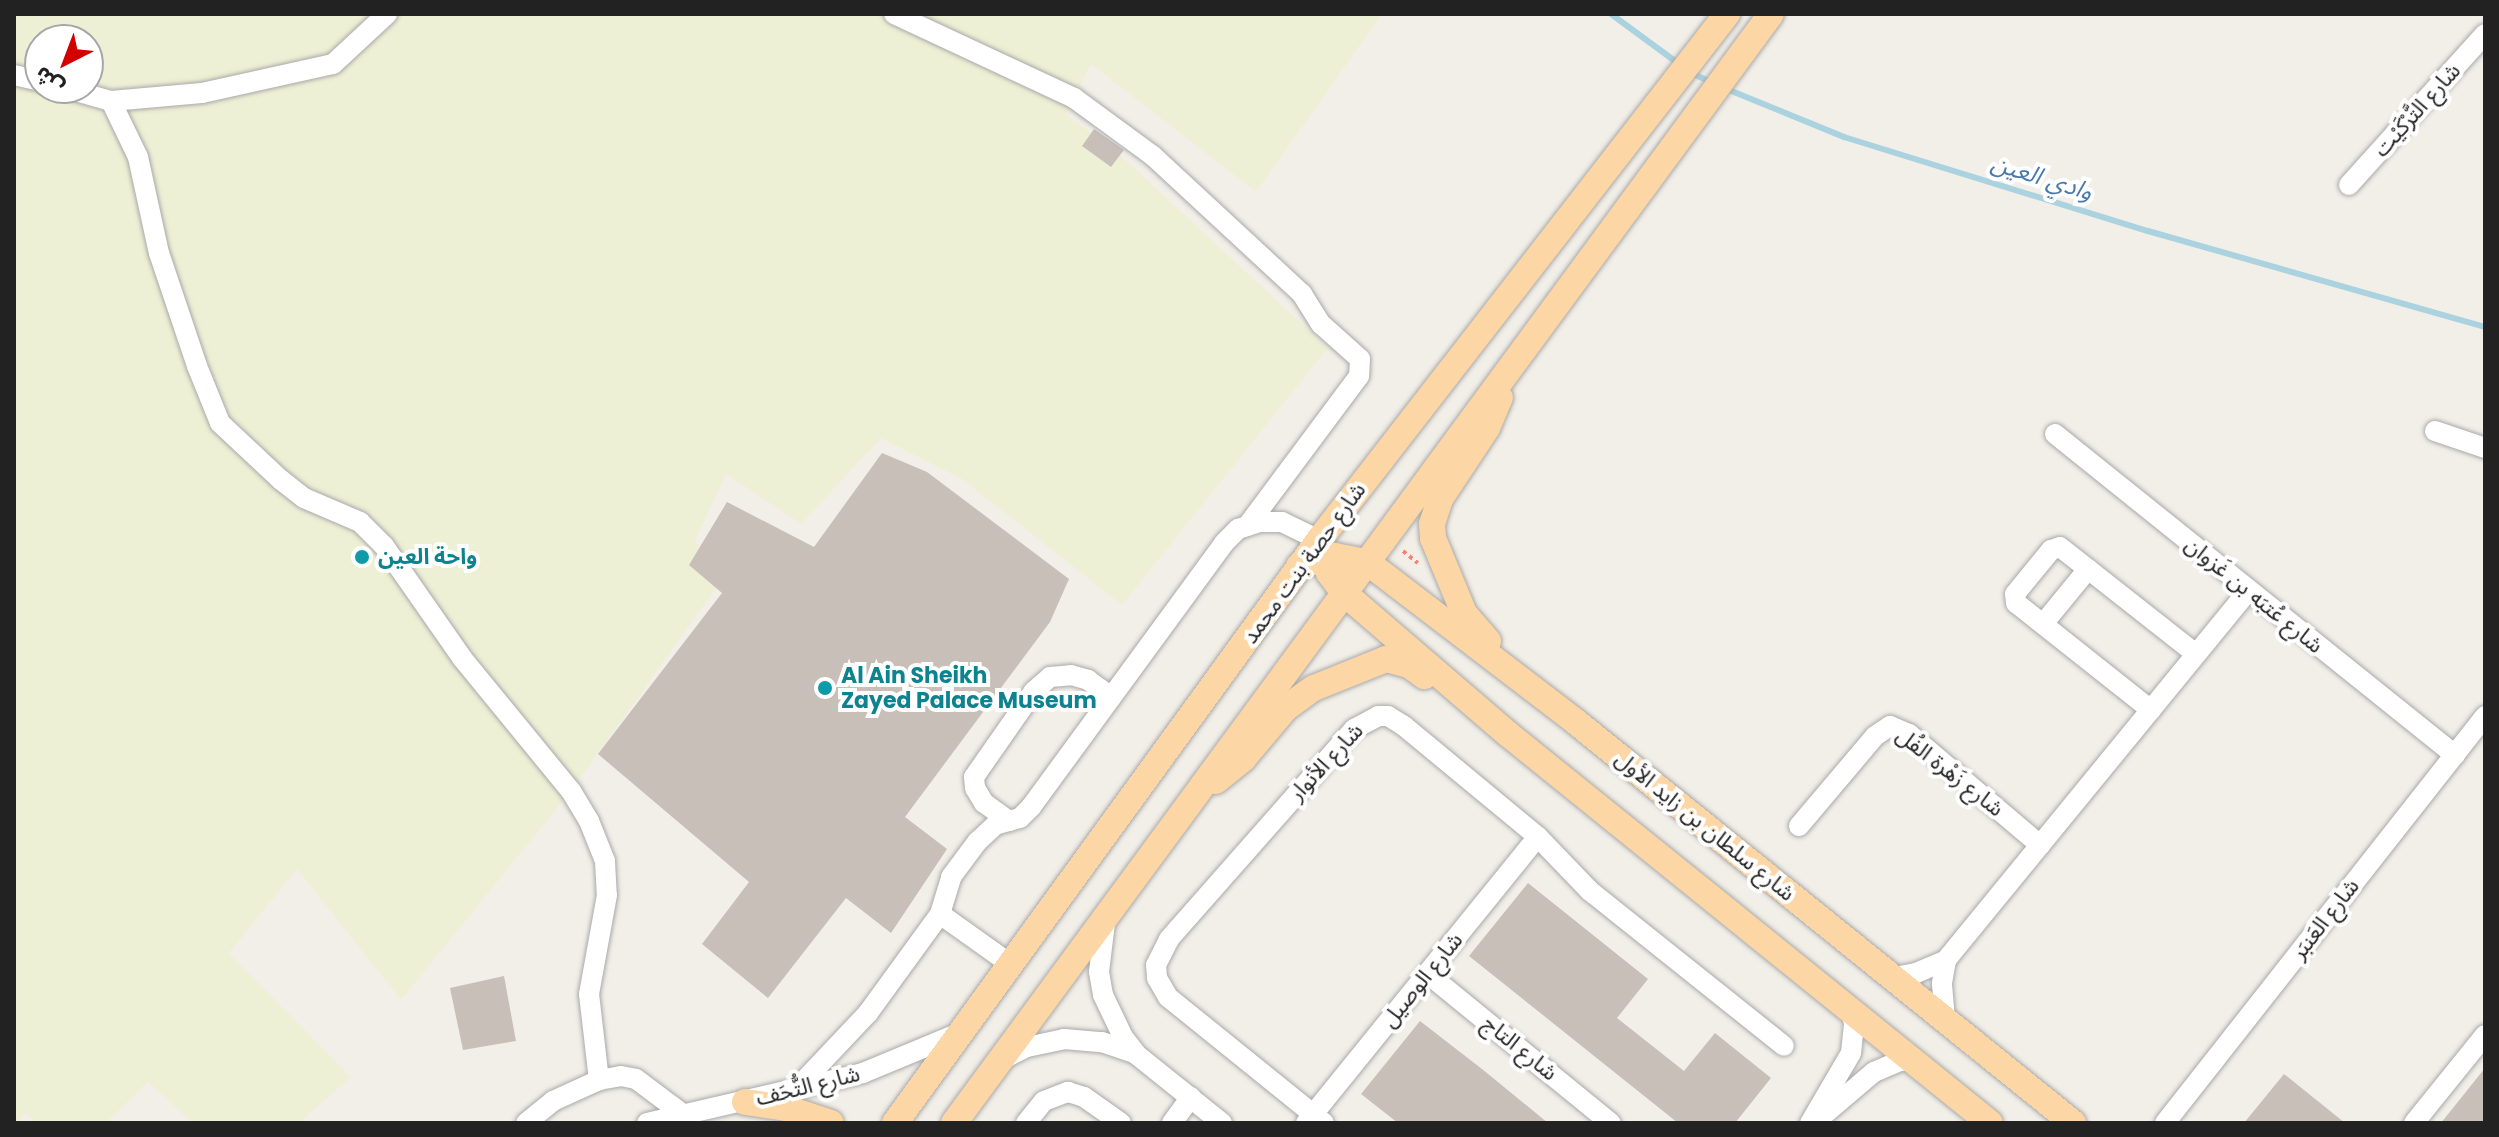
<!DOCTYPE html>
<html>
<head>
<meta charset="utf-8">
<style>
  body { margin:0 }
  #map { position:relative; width:2499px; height:1137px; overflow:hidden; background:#f2efe9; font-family:Poppins,"Noto Sans Arabic",sans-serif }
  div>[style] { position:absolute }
  .farmland>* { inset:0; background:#eef0d5 }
  .stream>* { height:6px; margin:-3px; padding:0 3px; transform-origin:3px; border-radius:3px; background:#aad3df }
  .building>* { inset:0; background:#c7bfb8 }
  .path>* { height:4px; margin-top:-2px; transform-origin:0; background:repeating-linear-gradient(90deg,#fa8072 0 4px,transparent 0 8px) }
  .roads { filter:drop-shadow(0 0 2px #a9a9a9) drop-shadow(0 0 2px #a9a9a9) }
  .minor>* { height:20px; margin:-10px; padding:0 10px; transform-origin:10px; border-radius:10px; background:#fff }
  .major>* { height:26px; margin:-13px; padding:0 13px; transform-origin:13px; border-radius:13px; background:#fcd6a4 }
  .dots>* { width:22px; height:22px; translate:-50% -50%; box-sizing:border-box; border:4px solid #fff; border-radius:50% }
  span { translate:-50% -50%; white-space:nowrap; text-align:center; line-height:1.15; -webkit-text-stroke:8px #fff; paint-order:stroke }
  .street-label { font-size:22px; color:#222 }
  .culture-label { font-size:22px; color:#0d838f; font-weight:700 }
  .left { translate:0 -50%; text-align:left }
  .water-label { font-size:24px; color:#4a7aab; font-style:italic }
  .frame { position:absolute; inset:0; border:16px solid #222; pointer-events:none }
  .north { position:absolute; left:24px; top:24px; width:80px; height:80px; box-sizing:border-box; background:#fff; border:2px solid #a7a7a7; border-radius:50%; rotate:222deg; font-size:22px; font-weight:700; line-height:32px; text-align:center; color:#222 }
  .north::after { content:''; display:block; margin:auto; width:28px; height:36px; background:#d40000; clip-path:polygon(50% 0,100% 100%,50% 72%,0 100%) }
</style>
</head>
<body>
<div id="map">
  <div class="farmland">
    <div style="clip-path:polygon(evenodd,14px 14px,1382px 14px,1256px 192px,1091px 64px,1066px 114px,1091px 133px,1082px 146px,1111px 167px,1120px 155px,1328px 348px,1122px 605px,962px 479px,881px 438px,801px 524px,726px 474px,695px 541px,727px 573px,571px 791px,401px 1000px,297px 869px,229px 953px,351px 1077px,299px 1123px,193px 1123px,148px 1082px,106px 1123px,37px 1123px,25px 1113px,19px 1123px,14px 1123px,14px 14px,40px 40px,88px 40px,88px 88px,40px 88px,40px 40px)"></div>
  </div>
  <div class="stream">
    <div style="left:1611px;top:14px;width:84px;rotate:36.3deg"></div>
    <div style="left:1691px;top:73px;width:24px;rotate:24deg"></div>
    <div style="left:1724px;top:88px;width:130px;rotate:22.2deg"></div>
    <div style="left:1844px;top:137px;width:318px;rotate:17.2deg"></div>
    <div style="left:2148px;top:231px;width:350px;rotate:15.9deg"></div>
  </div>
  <div class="building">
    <div style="clip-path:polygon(1094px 129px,1124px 150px,1111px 167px,1082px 146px)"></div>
    <div style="clip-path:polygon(882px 453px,927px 472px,1069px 579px,1050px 622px,905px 817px,947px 849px,891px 933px,846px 898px,768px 998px,702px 944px,749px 882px,598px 754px,722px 593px,689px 565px,727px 502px,814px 547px)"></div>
    <div style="clip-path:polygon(1528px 883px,1648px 979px,1617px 1018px,1684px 1071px,1715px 1033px,1771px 1078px,1735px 1123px,1678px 1123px,1469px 956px)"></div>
    <div style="clip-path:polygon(504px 976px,516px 1041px,463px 1050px,450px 988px)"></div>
    <div style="clip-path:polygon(1420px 1021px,1482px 1069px,1548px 1123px,1398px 1123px,1361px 1094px)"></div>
    <div style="clip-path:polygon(2485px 1068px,2485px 1123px,2441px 1123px)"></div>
    <div style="clip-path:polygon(2284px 1074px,2345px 1123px,2244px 1123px)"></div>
  </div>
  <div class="path">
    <div style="left:1403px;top:551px;width:19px;rotate:39deg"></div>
  </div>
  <div class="roads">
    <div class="minor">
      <div style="left:894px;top:14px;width:199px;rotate:25deg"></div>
      <div style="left:1074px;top:98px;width:97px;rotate:36.2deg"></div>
      <div style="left:1152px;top:155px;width:205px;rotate:42.8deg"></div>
      <div style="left:1302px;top:294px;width:36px;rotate:58deg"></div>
      <div style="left:1321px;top:324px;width:52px;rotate:41.9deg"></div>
      <div style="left:1360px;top:359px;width:17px;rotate:93deg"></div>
      <div style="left:1359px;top:376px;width:187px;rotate:126.7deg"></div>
      <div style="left:14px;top:75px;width:27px;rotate:13deg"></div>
      <div style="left:65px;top:88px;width:48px;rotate:15.8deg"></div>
      <div style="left:111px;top:101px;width:62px;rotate:64.3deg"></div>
      <div style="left:138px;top:157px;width:98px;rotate:77.7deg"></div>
      <div style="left:159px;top:253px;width:119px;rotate:71.4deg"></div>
      <div style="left:197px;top:366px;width:61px;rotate:68deg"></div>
      <div style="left:220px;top:423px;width:83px;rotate:43.1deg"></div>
      <div style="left:281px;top:480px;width:29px;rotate:38deg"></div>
      <div style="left:304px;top:498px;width:61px;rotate:23.2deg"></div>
      <div style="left:360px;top:522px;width:34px;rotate:45deg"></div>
      <div style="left:384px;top:546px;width:136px;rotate:55.1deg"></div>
      <div style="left:462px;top:658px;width:172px;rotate:50.7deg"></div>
      <div style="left:571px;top:791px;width:35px;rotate:59deg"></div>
      <div style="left:589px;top:821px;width:43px;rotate:68.2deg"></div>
      <div style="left:605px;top:861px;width:34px;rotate:87deg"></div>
      <div style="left:607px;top:895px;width:101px;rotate:100.3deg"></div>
      <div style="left:589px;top:994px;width:87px;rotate:83.4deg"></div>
      <div style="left:111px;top:101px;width:91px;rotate:-5deg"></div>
      <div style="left:202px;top:93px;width:134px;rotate:-12.5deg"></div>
      <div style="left:333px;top:64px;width:74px;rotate:-42.8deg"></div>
      <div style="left:2349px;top:185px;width:203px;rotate:-48deg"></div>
      <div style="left:2435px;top:431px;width:53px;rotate:18.8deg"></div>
      <div style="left:2055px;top:434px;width:513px;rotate:38.75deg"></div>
      <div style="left:2043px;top:624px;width:71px;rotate:-50.7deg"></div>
      <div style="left:2151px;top:710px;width:172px;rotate:-141.6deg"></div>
      <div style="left:2016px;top:603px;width:9px;rotate:-96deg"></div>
      <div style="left:2015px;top:594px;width:57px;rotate:-50.7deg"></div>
      <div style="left:2051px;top:550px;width:9px;rotate:-18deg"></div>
      <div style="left:2060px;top:547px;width:173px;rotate:38.2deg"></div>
      <div style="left:1009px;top:821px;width:31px;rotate:-144deg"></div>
      <div style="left:984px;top:803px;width:17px;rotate:-121deg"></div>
      <div style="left:975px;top:788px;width:11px;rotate:-95deg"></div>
      <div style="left:974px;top:777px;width:105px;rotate:-55.1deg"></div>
      <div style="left:1034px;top:691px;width:21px;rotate:-41deg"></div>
      <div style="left:1050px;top:677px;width:21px;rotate:-5deg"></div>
      <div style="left:1071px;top:675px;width:18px;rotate:16deg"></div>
      <div style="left:1088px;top:680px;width:29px;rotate:36deg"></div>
      <div style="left:1799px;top:826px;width:118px;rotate:-49.8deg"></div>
      <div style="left:1875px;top:736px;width:18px;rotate:-34deg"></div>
      <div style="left:1890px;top:726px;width:21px;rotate:23deg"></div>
      <div style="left:1909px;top:734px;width:172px;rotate:40.3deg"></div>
      <div style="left:940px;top:914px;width:86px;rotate:35.5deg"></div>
      <div style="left:1105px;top:923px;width:49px;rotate:97deg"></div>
      <div style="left:1099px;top:972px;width:23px;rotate:80deg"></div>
      <div style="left:1103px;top:995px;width:47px;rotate:64.5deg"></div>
      <div style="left:1123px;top:1037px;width:23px;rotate:52deg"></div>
      <div style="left:1137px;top:1055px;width:109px;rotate:38.7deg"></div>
      <div style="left:1428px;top:974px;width:236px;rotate:39.2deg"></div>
      <div style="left:1894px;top:977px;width:22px;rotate:-10deg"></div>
      <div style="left:1916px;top:973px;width:33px;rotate:-23deg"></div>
      <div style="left:1946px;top:960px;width:477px;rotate:-50.7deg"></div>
      <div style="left:1945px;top:1019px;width:36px;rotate:-95deg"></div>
      <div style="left:1942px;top:983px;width:23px;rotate:-80deg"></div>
      <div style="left:1001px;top:1060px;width:29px;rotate:-27deg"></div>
      <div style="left:1027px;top:1047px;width:38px;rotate:-12deg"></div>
      <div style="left:1064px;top:1039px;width:38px;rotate:5deg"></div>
      <div style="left:1102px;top:1042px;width:34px;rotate:19deg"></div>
      <div style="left:798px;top:1087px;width:102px;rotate:-46.6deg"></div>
      <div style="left:868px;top:1013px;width:122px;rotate:-54deg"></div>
      <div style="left:940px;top:914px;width:39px;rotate:-73deg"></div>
      <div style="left:951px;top:877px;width:44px;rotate:-53.4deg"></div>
      <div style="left:977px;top:842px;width:25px;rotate:-43deg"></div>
      <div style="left:995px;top:825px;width:26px;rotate:-16deg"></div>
      <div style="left:1020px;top:818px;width:16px;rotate:-45deg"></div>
      <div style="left:1031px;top:807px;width:327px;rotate:-53.8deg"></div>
      <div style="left:1224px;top:543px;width:20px;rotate:-45deg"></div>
      <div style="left:1238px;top:529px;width:22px;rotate:-18deg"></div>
      <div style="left:1259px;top:522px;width:23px"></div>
      <div style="left:1282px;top:522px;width:41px;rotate:25.9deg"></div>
      <div style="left:1820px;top:1118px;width:71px;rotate:-40.4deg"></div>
      <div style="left:1874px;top:1072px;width:28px;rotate:-23deg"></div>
      <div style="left:1900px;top:1061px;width:13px;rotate:-4deg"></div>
      <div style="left:526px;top:1123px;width:35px;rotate:-39deg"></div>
      <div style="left:553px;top:1101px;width:51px;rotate:-24.5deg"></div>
      <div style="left:599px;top:1080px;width:22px;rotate:-10deg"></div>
      <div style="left:621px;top:1076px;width:15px;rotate:11deg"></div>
      <div style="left:636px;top:1079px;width:60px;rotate:36.9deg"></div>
      <div style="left:647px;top:1123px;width:222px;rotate:-13deg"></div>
      <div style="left:863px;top:1073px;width:104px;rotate:-22.6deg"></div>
      <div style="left:1026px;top:1123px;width:28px;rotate:-51deg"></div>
      <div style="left:1044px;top:1101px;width:26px;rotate:-21deg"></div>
      <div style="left:1068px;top:1092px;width:17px;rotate:17deg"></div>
      <div style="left:1084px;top:1097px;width:45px;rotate:35.1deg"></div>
      <div style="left:1172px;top:1123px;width:32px;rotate:-54deg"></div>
      <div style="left:1306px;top:1123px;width:368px;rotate:-51deg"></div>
      <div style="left:1324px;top:1123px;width:201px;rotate:-141.1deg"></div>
      <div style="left:1168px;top:997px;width:22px;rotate:-120deg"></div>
      <div style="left:1157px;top:978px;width:13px;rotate:-94deg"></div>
      <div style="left:1156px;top:965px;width:29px;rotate:-63deg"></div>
      <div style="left:1169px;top:939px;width:280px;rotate:-48.6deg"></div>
      <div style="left:1354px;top:729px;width:27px;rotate:-28deg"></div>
      <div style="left:1378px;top:716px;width:10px"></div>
      <div style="left:1388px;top:716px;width:19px;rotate:32deg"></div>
      <div style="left:1404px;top:726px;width:174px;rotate:39.6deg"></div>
      <div style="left:1538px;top:837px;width:75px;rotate:46.1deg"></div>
      <div style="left:1590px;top:891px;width:248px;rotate:38.6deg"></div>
      <div style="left:1810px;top:1123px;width:81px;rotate:-59.6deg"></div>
      <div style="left:1851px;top:1053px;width:30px;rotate:-84deg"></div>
      <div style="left:1854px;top:1023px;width:15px;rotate:-106deg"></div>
      <div style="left:2165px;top:1123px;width:518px;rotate:-51.82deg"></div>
      <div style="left:2414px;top:1123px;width:113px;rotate:-51.1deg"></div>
    </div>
    <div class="major">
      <div style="left:1320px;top:543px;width:31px;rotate:73deg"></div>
      <div style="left:1329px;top:573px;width:25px;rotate:53deg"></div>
      <div style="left:1344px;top:593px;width:216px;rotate:40.7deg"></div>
      <div style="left:1508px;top:734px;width:619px;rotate:38.91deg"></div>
      <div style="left:1299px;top:566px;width:37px;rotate:-16deg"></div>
      <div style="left:1335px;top:556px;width:33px;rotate:11deg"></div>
      <div style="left:1367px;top:562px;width:263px;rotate:37.4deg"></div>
      <div style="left:1576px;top:722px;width:639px;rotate:38.9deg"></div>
      <div style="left:1488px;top:641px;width:37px;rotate:-131deg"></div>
      <div style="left:1464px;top:613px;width:81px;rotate:-112.5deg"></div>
      <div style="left:1433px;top:538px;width:14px;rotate:-94deg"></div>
      <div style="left:1432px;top:524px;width:26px;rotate:-72deg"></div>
      <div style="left:1440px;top:499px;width:85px;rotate:-56.5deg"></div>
      <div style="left:1487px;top:428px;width:33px;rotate:-67deg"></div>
      <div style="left:1216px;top:781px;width:35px;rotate:-39deg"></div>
      <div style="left:1243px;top:759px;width:67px;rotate:-49.9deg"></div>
      <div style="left:1286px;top:708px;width:34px;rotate:-36deg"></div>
      <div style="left:1314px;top:688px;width:78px;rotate:-21.9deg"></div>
      <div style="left:1386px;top:659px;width:24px;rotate:15deg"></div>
      <div style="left:1409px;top:665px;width:19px;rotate:36deg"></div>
      <div style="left:745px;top:1102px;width:41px;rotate:8.3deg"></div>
      <div style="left:786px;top:1108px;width:47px;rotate:18.4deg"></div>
      <div style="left:895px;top:1123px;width:721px;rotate:-53.97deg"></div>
      <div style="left:1319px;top:540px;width:666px;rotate:-52.2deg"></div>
      <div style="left:954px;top:1123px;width:1377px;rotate:-53.62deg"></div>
    </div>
  </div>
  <div class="dots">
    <div style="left:362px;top:557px;background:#0f9aa8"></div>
    <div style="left:825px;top:688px;background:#0f9aa8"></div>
  </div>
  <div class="street-label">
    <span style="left:2417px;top:110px;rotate:-48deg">شارع التَّرْكَيْت</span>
    <span style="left:1304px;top:563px;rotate:-54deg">شارع حصة بنت محمد</span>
    <span style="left:2254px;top:595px;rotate:39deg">شارع عُتبَه بن غَزوان</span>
    <span style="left:1326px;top:762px;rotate:-47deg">شارع الأنوار</span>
    <span style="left:1950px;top:772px;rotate:38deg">شارع زَهْرة الفُل</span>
    <span style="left:1705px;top:826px;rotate:39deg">شارع سلطان بن زايد الأول</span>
    <span style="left:2325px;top:919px;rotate:-52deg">شارع العَنبَر</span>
    <span style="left:1422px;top:980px;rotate:-51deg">شارع الوصيل</span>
    <span style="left:1520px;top:1048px;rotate:39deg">شارع التاج</span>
    <span style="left:808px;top:1086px;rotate:-14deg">شارع التُّحَف</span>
  </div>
  <div class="culture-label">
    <span class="left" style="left:378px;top:557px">واحة العين</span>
    <span class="left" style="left:841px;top:688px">Al Ain Sheikh<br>Zayed Palace Museum</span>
  </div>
  <div class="water-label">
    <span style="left:2042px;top:177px;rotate:17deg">وادي العين</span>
  </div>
  <div class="frame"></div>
  <div class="north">ش</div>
</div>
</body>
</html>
